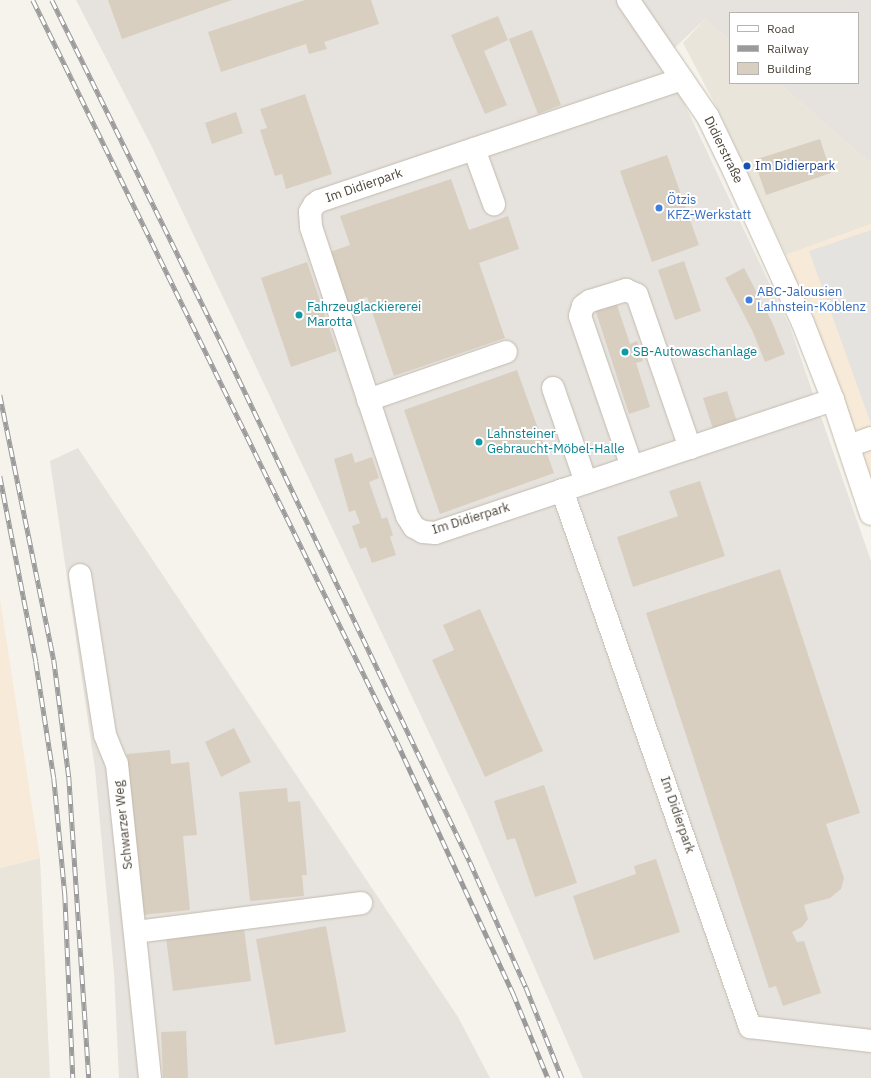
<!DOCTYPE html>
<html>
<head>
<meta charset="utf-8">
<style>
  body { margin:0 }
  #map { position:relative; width:871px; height:1078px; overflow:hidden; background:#f6f3ec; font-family:"IBM Plex Sans",sans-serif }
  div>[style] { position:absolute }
  .residential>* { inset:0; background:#eae5da }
  .commercial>* { inset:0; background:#f7ead8 }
  .industrial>* { inset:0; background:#e6e2dd }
  .parking>* { inset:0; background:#e5e3e0 }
  .building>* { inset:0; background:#d8cfc1 }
  .roads { filter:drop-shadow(0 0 1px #c2bbae) drop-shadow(0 0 1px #c2bbae) }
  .minor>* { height:22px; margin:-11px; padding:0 11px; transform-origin:11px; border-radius:11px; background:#fff }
  .rail>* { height:4.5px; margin-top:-2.25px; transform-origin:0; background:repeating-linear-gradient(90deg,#fff 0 9px,#9a9a9a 0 18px); box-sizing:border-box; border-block:1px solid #9a9a9a }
  .dots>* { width:11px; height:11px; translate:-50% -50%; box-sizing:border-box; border:2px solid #fff; border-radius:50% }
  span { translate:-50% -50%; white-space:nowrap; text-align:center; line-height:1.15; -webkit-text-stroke:4px #fff; paint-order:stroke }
  .street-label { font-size:13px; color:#4b4439 }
  .transit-label { font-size:13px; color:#164399 }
  .left { translate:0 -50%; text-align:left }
  .shop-label { font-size:13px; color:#366cbe }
  .culture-label { font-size:13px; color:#0d838f }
  .legend { position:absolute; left:729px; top:12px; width:130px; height:72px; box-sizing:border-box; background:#fff; border:1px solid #b7b4b0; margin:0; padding:5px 7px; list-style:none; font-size:12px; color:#4b4439 }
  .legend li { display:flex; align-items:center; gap:8px; height:20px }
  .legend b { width:20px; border:1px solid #b7b4b0 }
</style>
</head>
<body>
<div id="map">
  <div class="residential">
    <div style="clip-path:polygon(705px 19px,730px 40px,730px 83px,779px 83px,871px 164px,871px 224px,786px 255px,718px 110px,683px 43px)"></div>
    <div style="clip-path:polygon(40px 858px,50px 1078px,0 1078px,0 868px)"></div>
  </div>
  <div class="commercial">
    <div style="clip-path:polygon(871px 224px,871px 479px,786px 255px)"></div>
    <div style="clip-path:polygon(0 599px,40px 858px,0 868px)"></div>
  </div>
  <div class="industrial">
    <div style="clip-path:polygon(76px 0,871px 0,871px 164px,779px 83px,858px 83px,858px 13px,730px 13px,730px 40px,705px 19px,661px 61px,684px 103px,790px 327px,871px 561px,871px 1078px,583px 1078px,467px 813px,151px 145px)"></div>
    <div style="clip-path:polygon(78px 448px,458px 1017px,490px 1078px,119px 1078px,114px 973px,95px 769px,50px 461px)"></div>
  </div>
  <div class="parking">
    <div style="clip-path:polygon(871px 230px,871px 424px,809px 251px)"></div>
  </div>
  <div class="building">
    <div style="clip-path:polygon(108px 0,232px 0,122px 39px)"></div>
    <div style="clip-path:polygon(305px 0,371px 0,379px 24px,324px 42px,327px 49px,309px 54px,306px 44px,221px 72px,208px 32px)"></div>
    <div style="clip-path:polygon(498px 16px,508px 40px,484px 51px,507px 105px,485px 114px,451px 35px)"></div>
    <div style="clip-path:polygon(532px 30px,561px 105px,538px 114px,509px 39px)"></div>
    <div style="clip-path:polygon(305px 94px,332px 174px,286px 189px,282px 174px,275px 176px,260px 130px,267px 128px,260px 109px)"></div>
    <div style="clip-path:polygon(236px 112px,243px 133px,212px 144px,205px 123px)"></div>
    <div style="clip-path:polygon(820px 139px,831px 173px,766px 195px,754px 160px)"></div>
    <div style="clip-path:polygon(667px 155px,699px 245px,652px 262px,620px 171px)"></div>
    <div style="clip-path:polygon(451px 179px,469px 230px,508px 216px,519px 249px,479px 263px,505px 338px,394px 376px,367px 297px,347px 304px,330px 252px,350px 245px,340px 216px)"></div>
    <div style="clip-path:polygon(684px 261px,701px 311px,675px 320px,658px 270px)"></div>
    <div style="clip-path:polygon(307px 262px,337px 351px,291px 367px,261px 278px)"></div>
    <div style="clip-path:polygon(744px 268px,772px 322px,785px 354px,765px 362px,752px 330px,725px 278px)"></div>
    <div style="clip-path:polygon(615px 299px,630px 344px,637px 341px,643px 361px,636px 363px,650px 407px,629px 414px,594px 306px)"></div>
    <div style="clip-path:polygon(517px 370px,554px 473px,440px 514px,404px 410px)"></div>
    <div style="clip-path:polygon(727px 391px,737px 422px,713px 429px,703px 398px)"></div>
    <div style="clip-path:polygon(352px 453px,355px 463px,372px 457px,379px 478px,369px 482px,382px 519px,387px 517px,393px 535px,390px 537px,396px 555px,372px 563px,366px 547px,360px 549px,352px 526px,360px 523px,355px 510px,349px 512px,334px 459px)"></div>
    <div style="clip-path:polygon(700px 481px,725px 556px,633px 587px,617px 537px,678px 516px,669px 491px)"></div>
    <div style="clip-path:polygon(780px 569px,860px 813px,826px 824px,844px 878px,841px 889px,830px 898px,804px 905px,808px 919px,802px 927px,792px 932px,797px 942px,804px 941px,821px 993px,783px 1006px,776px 986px,769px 988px,646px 613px)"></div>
    <div style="clip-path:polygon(480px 609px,543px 751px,485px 777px,432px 660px,454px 650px,443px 625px)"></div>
    <div style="clip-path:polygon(234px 728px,251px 762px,221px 777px,205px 742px)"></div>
    <div style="clip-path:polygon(170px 750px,171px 764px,189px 762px,197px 835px,183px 836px,190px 910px,143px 915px,127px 754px)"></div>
    <div style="clip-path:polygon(544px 785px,577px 883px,535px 897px,515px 838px,507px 840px,494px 801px)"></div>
    <div style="clip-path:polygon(287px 788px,288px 802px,300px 801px,307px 875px,302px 875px,304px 896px,250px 901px,239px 792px)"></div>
    <div style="clip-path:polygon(656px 859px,680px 932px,594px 960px,573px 896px,636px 874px,634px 866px)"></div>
    <div style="clip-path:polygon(326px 926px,346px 1032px,275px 1045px,256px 939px)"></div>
    <div style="clip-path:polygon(244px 929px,251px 981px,173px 991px,166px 938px)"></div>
    <div style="clip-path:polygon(186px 1031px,188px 1078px,163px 1078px,161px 1032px)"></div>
  </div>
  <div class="roads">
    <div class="minor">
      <div style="left:628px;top:0;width:142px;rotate:55.6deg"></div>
      <div style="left:708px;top:117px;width:60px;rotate:64.3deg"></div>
      <div style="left:734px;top:171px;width:167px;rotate:65.6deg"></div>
      <div style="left:803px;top:323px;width:83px;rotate:68.7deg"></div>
      <div style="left:833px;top:400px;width:120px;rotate:71.6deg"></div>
      <div style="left:682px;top:79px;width:383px;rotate:161.4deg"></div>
      <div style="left:319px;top:201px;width:6px;rotate:141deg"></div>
      <div style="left:314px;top:205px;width:8px;rotate:120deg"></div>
      <div style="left:310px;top:212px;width:15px;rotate:86deg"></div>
      <div style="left:311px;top:227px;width:305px;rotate:71.6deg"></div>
      <div style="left:407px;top:516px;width:13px;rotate:58deg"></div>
      <div style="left:414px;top:527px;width:10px;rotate:29deg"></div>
      <div style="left:423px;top:532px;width:12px;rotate:5deg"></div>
      <div style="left:435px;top:533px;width:420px;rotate:-18.5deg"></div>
      <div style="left:474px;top:149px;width:59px;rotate:70deg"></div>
      <div style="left:553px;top:388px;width:100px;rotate:70.7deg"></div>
      <div style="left:368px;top:400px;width:146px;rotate:-19.2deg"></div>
      <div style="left:849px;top:446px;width:23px;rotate:-20deg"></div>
      <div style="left:632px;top:467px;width:160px;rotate:-109deg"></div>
      <div style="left:580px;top:316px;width:10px;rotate:-73deg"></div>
      <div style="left:583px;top:306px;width:9px;rotate:-36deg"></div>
      <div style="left:590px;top:301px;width:38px;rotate:-17deg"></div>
      <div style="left:626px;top:290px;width:12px;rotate:24deg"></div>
      <div style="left:637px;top:295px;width:162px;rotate:70.9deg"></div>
      <div style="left:562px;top:490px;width:569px;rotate:70.71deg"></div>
      <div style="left:750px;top:1027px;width:122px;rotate:6.6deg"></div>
      <div style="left:80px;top:575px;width:162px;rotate:81.1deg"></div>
      <div style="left:105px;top:735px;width:31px;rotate:68deg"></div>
      <div style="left:117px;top:764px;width:316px;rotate:84deg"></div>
      <div style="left:136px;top:932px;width:227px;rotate:-7.3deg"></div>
    </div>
  </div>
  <div class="rail">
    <div style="left:33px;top:0;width:826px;rotate:63.87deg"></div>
    <div style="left:397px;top:742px;width:277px;rotate:65.2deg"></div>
    <div style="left:513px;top:993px;width:92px;rotate:67.6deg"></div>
    <div style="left:52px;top:0;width:386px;rotate:63.7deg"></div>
    <div style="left:223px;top:346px;width:572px;rotate:64.42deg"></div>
    <div style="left:470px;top:862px;width:137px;rotate:65.9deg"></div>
    <div style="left:526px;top:987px;width:98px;rotate:68.4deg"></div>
    <div style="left:0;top:395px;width:270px;rotate:78.5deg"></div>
    <div style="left:54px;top:660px;width:118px;rotate:82.7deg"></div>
    <div style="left:69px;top:777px;width:302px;rotate:86.2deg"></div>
    <div style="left:0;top:476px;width:189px;rotate:79deg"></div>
    <div style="left:36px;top:662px;width:117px;rotate:81.2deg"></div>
    <div style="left:54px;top:778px;width:117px;rotate:84.6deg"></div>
    <div style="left:65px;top:894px;width:184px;rotate:87.5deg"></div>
  </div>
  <div class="dots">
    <div style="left:747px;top:166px;background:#1a4fb4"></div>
    <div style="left:659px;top:208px;background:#3f7fe0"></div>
    <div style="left:749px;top:300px;background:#3f7fe0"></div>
    <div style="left:299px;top:315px;background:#0f9aa8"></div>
    <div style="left:625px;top:352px;background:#0f9aa8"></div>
    <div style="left:479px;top:442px;background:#0f9aa8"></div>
  </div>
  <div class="street-label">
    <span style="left:723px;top:150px;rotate:64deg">Didierstraße</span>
    <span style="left:364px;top:186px;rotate:-19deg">Im Didierpark</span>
    <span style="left:471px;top:519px;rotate:-17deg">Im Didierpark</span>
    <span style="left:677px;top:815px;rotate:71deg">Im Didierpark</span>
    <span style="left:124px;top:825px;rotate:-96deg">Schwarzer Weg</span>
  </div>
  <div class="transit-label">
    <span class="left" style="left:755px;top:166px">Im Didierpark</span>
  </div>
  <div class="shop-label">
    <span class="left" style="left:667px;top:208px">Ötzis<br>KFZ-Werkstatt</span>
    <span class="left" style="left:757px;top:300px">ABC-Jalousien<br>Lahnstein-Koblenz</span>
  </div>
  <div class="culture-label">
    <span class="left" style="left:307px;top:315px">Fahrzeuglackiererei<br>Marotta</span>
    <span class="left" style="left:633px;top:352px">SB-Autowaschanlage</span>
    <span class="left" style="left:487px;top:442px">Lahnsteiner<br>Gebraucht-Möbel-Halle</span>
  </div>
  <ul class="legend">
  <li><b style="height:5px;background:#fff"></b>Road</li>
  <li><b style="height:5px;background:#9a9a9a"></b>Railway</li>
  <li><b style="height:11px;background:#d8cfc1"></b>Building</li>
  </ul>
</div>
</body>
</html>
